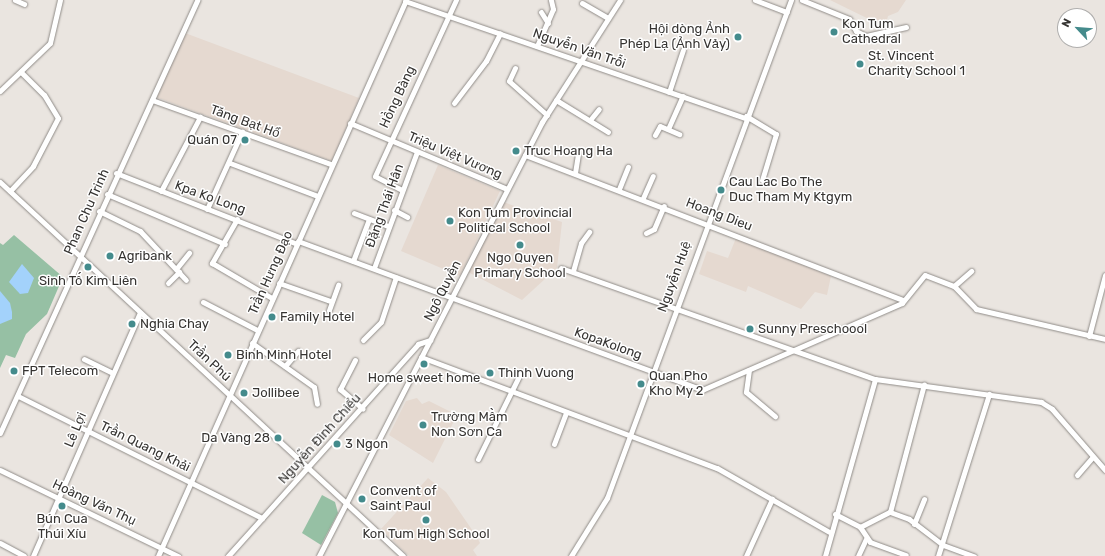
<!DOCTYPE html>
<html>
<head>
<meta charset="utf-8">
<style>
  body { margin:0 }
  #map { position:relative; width:1105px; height:556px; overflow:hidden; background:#eae5e0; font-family:Rubik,sans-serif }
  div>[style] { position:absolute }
  .built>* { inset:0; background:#e5d9d0 }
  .green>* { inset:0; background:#96c0a4 }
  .water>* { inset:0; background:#a3d2fb }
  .roads { filter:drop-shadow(0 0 1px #908c88) drop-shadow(0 0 1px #908c88) }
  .minor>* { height:5px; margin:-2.5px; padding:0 2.5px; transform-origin:2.5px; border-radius:2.5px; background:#fff }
  .dots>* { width:11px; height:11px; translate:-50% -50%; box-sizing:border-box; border:2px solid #fff; border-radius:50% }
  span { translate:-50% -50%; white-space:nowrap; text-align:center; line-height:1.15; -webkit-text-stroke:3px #fff; paint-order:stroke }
  .poi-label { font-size:13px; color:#363432 }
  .left { translate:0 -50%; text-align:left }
  .right { translate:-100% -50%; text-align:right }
  .street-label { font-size:13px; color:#363432 }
  .north { position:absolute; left:1057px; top:8px; width:40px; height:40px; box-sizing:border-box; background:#fff; border:1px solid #afaead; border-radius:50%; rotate:296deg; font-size:11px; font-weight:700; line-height:16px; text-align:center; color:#363432 }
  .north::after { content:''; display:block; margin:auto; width:14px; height:18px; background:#448b8c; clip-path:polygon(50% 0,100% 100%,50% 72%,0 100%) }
</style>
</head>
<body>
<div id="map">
  <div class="built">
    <div style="clip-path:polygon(830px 0,906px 0,898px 12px,888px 16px,885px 27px)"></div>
    <div style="clip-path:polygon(185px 33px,359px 98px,332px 161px,153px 96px)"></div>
    <div style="clip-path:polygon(438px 165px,500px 191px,460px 276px,401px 251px)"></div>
    <div style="clip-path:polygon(503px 202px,562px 222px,557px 268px,522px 300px,468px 272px)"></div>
    <div style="clip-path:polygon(736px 238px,831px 276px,827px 295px,815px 292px,801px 309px,748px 286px,746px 292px,699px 274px,707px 251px,728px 258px)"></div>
    <div style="clip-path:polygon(417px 398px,422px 404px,429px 401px,457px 415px,433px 463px,389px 435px,406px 401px)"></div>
    <div style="clip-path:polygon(428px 478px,446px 492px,477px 537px,480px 543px,473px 550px,477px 556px,409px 556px,381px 529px)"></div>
  </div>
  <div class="green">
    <div style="clip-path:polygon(14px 235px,63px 277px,47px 314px,26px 334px,15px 358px,6px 355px,0 368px,0 243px,3px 245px)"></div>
    <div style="clip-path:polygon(322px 495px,335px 502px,338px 513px,321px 545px,302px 533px)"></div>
  </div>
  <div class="water">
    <div style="clip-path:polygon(22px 264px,34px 278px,28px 293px,20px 294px,9px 282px)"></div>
    <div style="clip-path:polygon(0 291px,10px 303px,12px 312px,12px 319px,0 324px)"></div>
  </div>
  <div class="roads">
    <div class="minor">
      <div style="left:15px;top:0;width:10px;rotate:24deg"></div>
      <div style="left:755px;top:0;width:34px;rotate:21deg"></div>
      <div style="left:802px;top:0;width:51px;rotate:22deg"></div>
      <div style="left:849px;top:19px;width:14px;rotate:60deg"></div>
      <div style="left:856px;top:31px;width:11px;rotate:27deg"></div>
      <div style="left:866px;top:36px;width:41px;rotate:-12.7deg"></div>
      <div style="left:405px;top:1px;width:360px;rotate:19deg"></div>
      <div style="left:582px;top:3px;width:30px;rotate:30deg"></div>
      <div style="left:541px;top:12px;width:13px;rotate:58deg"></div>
      <div style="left:537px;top:46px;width:40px;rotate:-66.6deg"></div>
      <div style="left:553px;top:9px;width:9px;rotate:-103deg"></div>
      <div style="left:515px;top:68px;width:14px;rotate:115deg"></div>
      <div style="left:509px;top:81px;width:51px;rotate:41.8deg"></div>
      <div style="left:0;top:91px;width:69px;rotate:-43.8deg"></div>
      <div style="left:50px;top:43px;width:44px;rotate:-76.9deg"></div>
      <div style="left:669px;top:92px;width:44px;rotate:-71.6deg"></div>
      <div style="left:152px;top:100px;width:190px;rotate:19.7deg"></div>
      <div style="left:556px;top:100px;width:61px;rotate:31.6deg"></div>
      <div style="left:454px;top:103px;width:53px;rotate:-52.7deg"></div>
      <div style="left:486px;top:61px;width:31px;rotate:-63deg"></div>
      <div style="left:746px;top:116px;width:35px;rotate:31deg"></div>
      <div style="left:776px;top:134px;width:48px;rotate:106.9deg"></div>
      <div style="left:590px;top:120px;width:14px;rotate:-51deg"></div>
      <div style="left:350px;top:123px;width:170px;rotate:22.8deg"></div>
      <div style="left:668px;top:129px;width:36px;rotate:-66deg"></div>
      <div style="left:655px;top:135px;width:10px;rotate:-61deg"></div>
      <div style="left:660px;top:126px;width:21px;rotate:23deg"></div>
      <div style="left:525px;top:155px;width:405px;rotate:21deg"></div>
      <div style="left:230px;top:163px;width:94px;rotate:20.6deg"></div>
      <div style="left:116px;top:173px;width:194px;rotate:21.4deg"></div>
      <div style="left:575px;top:173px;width:18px;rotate:-81deg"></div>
      <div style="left:0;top:182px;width:550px;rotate:42.86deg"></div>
      <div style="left:619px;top:189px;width:24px;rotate:-68deg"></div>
      <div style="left:402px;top:190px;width:30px;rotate:-153deg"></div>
      <div style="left:375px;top:176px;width:194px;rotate:-65.3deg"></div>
      <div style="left:10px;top:191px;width:34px;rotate:-47deg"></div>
      <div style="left:33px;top:166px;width:54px;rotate:-62.5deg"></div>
      <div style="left:58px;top:118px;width:27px;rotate:-121deg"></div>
      <div style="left:44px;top:95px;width:33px;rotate:-135deg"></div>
      <div style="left:161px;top:191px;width:84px;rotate:-62.2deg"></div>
      <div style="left:107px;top:194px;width:128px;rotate:23deg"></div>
      <div style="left:643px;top:198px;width:24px;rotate:-66deg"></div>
      <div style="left:207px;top:209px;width:85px;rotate:-65.6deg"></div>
      <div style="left:394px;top:210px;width:15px;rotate:28deg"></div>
      <div style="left:99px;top:211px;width:46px;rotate:26deg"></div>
      <div style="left:140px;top:231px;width:67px;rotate:46.8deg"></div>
      <div style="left:354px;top:213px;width:36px;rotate:21deg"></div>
      <div style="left:237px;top:219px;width:51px;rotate:119.6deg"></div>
      <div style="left:212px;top:263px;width:69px;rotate:30.3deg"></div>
      <div style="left:646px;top:233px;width:9px;rotate:-27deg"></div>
      <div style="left:654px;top:229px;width:25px;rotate:-67deg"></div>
      <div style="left:298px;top:241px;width:431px;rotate:20.2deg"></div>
      <div style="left:702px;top:390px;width:218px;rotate:-23.5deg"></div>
      <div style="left:902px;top:303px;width:36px;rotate:-51deg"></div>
      <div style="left:925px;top:275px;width:31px;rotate:21deg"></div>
      <div style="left:954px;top:286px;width:32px;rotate:46deg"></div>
      <div style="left:976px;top:309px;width:132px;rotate:13.1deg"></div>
      <div style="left:353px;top:261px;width:45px;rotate:-69.1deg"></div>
      <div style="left:374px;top:268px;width:124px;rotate:-69.7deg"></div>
      <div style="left:561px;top:268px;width:333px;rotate:19.5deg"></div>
      <div style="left:875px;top:379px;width:168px;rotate:7.9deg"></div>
      <div style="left:1041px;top:402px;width:13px;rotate:32deg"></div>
      <div style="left:1052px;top:409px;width:81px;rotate:49deg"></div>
      <div style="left:176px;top:269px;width:21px;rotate:-51deg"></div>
      <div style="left:573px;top:271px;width:29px;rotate:-74deg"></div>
      <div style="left:581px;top:243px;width:14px;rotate:-54deg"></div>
      <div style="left:168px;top:283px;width:16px;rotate:-45deg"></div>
      <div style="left:279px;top:283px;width:54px;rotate:19.4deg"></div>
      <div style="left:954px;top:286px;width:23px;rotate:-41deg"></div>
      <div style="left:203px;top:302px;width:61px;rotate:27.4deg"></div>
      <div style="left:329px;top:310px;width:27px;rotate:-70deg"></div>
      <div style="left:1089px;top:336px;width:63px;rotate:-75.3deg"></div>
      <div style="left:363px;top:340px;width:25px;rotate:-45deg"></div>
      <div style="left:381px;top:322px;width:47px;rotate:-71.6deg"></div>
      <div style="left:252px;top:343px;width:76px;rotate:35.4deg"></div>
      <div style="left:314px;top:387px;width:17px;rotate:80deg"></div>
      <div style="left:421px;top:357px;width:316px;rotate:20.6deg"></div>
      <div style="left:717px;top:468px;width:129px;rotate:29.7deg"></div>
      <div style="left:84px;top:359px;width:32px;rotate:26deg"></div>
      <div style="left:355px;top:360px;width:33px;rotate:117deg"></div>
      <div style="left:340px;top:389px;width:30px;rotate:41deg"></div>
      <div style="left:285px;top:366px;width:20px;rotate:-49deg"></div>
      <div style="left:749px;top:370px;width:22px;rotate:98deg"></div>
      <div style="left:746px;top:392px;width:38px;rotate:40deg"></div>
      <div style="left:18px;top:396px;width:273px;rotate:26.6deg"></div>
      <div style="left:0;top:433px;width:476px;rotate:-65.5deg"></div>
      <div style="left:554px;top:444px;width:33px;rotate:-69deg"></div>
      <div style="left:478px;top:459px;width:97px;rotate:-63.7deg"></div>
      <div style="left:0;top:470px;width:198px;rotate:25.8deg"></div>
      <div style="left:1077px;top:475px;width:23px;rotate:-49deg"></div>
      <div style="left:890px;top:512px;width:132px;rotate:-75.1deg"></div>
      <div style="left:835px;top:514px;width:28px;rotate:27deg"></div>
      <div style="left:860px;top:527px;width:34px;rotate:-27deg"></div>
      <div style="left:890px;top:512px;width:20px;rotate:20deg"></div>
      <div style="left:909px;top:519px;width:43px;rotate:37.4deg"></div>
      <div style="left:943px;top:545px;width:33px;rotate:20deg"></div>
      <div style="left:914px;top:524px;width:27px;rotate:-68deg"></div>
      <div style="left:860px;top:527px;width:18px;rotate:56deg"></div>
      <div style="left:870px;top:542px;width:38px;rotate:20deg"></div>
      <div style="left:0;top:543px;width:27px;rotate:28deg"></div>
      <div style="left:33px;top:556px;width:266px;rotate:-66.3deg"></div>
      <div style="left:158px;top:556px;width:609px;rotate:-65.96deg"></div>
      <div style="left:228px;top:556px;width:285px;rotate:-48.1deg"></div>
      <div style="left:418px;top:344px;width:13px;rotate:-18deg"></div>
      <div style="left:319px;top:556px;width:488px;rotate:-62.8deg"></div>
      <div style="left:542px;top:122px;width:145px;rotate:-57.4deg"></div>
      <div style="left:571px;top:556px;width:68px;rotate:-58.2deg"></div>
      <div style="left:607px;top:498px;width:531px;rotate:-69.72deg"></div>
      <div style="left:746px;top:556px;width:63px;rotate:-65.5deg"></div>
      <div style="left:825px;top:556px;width:184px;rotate:-74.2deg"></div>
      <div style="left:858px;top:556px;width:19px;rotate:-65deg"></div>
      <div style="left:938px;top:556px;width:170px;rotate:-72.5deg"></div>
    </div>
  </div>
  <div class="dots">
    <div style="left:834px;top:32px;background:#448b8c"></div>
    <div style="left:738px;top:37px;background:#448b8c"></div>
    <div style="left:860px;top:64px;background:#448b8c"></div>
    <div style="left:245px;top:140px;background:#448b8c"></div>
    <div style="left:516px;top:151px;background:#448b8c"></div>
    <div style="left:721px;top:190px;background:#448b8c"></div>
    <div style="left:450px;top:221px;background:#448b8c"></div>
    <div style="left:520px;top:245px;background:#448b8c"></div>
    <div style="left:110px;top:256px;background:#448b8c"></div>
    <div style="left:88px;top:267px;background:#448b8c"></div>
    <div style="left:272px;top:317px;background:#448b8c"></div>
    <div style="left:132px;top:324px;background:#448b8c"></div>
    <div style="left:750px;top:329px;background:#448b8c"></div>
    <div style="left:228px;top:355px;background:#448b8c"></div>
    <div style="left:424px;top:364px;background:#448b8c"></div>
    <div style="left:14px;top:371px;background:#448b8c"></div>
    <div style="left:490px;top:373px;background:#448b8c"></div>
    <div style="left:641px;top:384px;background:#448b8c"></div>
    <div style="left:244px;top:393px;background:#448b8c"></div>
    <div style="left:423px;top:425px;background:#448b8c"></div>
    <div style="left:278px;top:438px;background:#448b8c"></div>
    <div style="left:337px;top:444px;background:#448b8c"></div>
    <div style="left:362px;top:499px;background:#448b8c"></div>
    <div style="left:62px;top:506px;background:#448b8c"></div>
    <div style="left:426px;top:520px;background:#448b8c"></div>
  </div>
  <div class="poi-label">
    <span class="left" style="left:842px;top:32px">Kon Tum<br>Cathedral</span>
    <span class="right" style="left:730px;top:37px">Hội dòng Ảnh<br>Phép Lạ (Ảnh Vảy)</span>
    <span class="left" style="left:868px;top:64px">St. Vincent<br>Charity School 1</span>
    <span class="right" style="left:237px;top:140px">Quán 07</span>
    <span class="left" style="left:524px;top:151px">Truc Hoang Ha</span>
    <span class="left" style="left:729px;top:190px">Cau Lac Bo The<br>Duc Tham My Ktgym</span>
    <span class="left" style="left:458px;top:221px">Kon Tum Provincial<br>Political School</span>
    <span class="left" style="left:118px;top:256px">Agribank</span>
    <span style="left:520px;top:266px">Ngo Quyen<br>Primary School</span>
    <span style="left:88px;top:281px">Sinh Tố Kim Liên</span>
    <span class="left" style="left:280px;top:317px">Family Hotel</span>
    <span class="left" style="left:140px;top:324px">Nghia Chay</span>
    <span class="left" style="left:758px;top:329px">Sunny Preschoool</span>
    <span class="left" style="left:236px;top:355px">Binh Minh Hotel</span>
    <span class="left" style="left:22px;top:371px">FPT Telecom</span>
    <span class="left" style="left:498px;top:373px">Thinh Vuong</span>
    <span class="left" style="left:649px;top:384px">Quan Pho<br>Kho My 2</span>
    <span style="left:424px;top:378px">Home sweet home</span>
    <span class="left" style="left:252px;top:393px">Jollibee</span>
    <span class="left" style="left:431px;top:425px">Trường Mầm<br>Non Sơn Ca</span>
    <span class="right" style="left:270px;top:438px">Da Vàng 28</span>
    <span class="left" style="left:345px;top:444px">3 Ngon</span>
    <span class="left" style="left:370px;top:499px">Convent of<br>Saint Paul</span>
    <span style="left:62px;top:527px">Bún Cua<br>Thúi Xíu</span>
    <span style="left:426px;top:534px">Kon Tum High School</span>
  </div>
  <div class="street-label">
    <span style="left:579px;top:49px;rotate:19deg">Nguyễn Văn Trỗi</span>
    <span style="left:398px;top:97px;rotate:-65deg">Hồng Bàng</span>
    <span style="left:245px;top:122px;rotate:20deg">Tăng Bạt Hổ</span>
    <span style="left:455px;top:156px;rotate:23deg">Triệu Việt Vương</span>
    <span style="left:210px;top:198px;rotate:20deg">Kpa Ko Long</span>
    <span style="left:385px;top:206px;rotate:-70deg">Đặng Thái Hân</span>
    <span style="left:87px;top:212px;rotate:-66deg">Phan Chu Trinh</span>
    <span style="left:719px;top:215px;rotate:21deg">Hoang Dieu</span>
    <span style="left:271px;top:273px;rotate:-66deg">Trần Hưng Đạo</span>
    <span style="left:675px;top:277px;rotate:-70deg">Nguyễn Huệ</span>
    <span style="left:443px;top:291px;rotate:-63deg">Ngô Quyền</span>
    <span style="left:608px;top:344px;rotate:20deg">KopaKolong</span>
    <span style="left:209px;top:361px;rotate:43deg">Trần Phú</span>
    <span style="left:76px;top:430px;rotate:-67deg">Lê Lợi</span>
    <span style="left:320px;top:439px;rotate:-48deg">Nguyễn Đình Chiểu</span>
    <span style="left:145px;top:447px;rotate:26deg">Trần Quang Khải</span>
    <span style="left:94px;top:503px;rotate:25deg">Hoàng Văn Thụ</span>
  </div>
  <div class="north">N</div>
</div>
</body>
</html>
